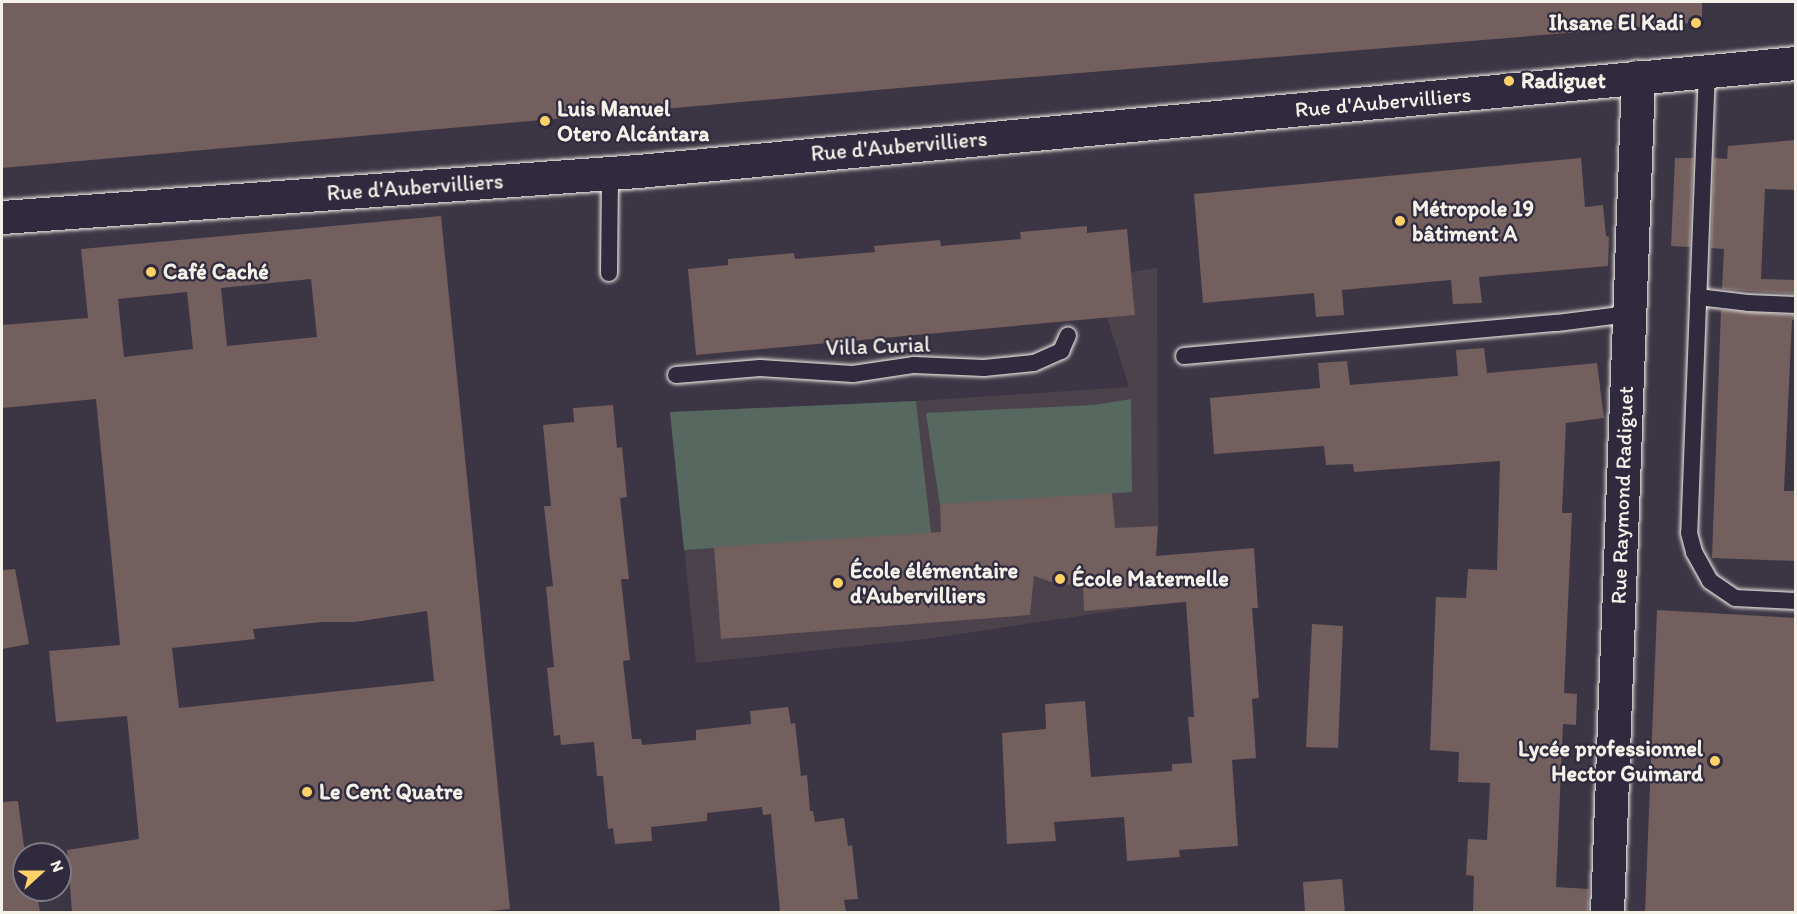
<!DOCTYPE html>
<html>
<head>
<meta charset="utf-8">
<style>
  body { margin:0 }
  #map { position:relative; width:1797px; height:914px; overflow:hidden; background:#3c3544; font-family:Itim,sans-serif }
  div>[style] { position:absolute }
  .built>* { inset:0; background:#4c424c }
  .green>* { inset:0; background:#576860 }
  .building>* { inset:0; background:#725f5e }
  .roads { filter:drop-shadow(0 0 2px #f4f1e8) drop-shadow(0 0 2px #f4f1e8) }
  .lane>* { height:16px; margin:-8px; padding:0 8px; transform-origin:8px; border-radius:8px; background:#2f2a3d }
  .street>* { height:33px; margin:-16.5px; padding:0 16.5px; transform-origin:16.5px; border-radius:16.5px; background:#2f2a3d }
  .secondary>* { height:33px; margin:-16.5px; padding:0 16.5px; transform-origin:16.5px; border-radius:16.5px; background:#2f2a3d }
  .dots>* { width:16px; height:16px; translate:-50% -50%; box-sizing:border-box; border:3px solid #2f2a3d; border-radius:50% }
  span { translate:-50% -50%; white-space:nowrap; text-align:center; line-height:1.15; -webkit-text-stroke:4.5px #2f2a3d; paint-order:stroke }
  .poi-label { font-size:22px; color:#f4f1e8; font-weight:700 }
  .right { translate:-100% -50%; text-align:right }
  .left { translate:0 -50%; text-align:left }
  .street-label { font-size:22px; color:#f4f1e8 }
  .frame { position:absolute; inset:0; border:3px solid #f4f1e8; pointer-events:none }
  .north { position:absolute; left:12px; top:842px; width:60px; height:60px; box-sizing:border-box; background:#2f2a3d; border:2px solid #7e7a81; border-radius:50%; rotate:69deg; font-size:16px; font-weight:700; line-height:24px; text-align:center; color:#f4f1e8 }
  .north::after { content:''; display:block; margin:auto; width:21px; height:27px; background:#ffd166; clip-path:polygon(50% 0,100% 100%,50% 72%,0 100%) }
</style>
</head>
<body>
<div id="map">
  <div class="built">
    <div style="clip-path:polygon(1157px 268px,1158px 526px,1153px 605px,926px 639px,696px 663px,670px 412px,916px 401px,1129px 387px,1107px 317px,1135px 315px,1131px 272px)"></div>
  </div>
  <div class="green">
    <div style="clip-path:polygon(1131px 399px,1132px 492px,940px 506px,926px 413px,1094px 405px)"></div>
    <div style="clip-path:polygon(916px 401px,931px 533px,684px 550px,670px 412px)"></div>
  </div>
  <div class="building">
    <div style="clip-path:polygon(2px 2px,1702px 2px,1702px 22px,945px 84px,2px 168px)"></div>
    <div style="clip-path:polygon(1796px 140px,1796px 190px,1765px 189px,1761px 279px,1796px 280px,1796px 294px,1722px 289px,1724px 249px,1711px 248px,1714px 158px,1727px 159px,1728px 146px)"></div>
    <div style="clip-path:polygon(1581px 158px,1585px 207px,1603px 205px,1606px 236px,1609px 237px,1608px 266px,1479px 277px,1482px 303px,1453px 304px,1451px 280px,1342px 290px,1344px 315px,1316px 317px,1314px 293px,1203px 303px,1194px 194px)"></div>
    <div style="clip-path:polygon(1675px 158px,1693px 158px,1690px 247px,1671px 246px)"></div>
    <div style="clip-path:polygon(evenodd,441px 216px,510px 909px,478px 912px,72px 912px,67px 850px,139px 839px,127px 716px,56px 722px,49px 651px,120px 645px,96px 399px,2px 408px,2px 325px,88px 318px,81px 249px,441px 216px,311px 279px,317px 337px,227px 346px,221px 288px,311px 279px,441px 216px,187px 292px,193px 349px,124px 357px,118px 299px,187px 292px,441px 216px,427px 611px,434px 681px,179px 708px,172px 648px,255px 639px,253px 629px,322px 622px,355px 622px,427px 611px)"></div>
    <div style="clip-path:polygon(1087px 226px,1087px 233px,1127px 229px,1135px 315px,696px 355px,688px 269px,728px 265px,728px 259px,794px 253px,795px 259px,875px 252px,874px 246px,940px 240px,941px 246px,1021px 239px,1020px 232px)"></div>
    <div style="clip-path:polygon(1721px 310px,1796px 315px,1796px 321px,1792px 320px,1784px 491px,1796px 491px,1796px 561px,1712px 558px)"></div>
    <div style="clip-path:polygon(1484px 348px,1487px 373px,1597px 363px,1604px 418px,1566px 423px,1562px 513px,1572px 513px,1564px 693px,1577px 694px,1576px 725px,1563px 724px,1556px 887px,1589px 889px,1588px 912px,1473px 912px,1474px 876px,1466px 875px,1468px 839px,1487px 840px,1490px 783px,1458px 782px,1459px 752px,1430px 750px,1436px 597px,1466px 598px,1468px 569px,1497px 570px,1500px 461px,1354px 472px,1353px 464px,1326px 465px,1324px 446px,1214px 454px,1210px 398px,1320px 388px,1318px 363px,1347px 361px,1350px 385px,1458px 376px,1456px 350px)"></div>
    <div style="clip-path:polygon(613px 405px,617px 448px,622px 447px,627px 497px,620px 498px,629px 579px,621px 579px,630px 660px,623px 661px,632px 739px,641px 739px,642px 745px,696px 740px,696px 730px,751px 724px,750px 711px,788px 707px,791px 724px,795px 723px,801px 776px,807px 775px,810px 811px,813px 811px,815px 822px,844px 818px,848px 846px,852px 845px,858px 899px,844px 900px,846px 912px,780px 912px,771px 814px,763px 815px,762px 807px,707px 813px,707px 821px,651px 827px,652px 841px,615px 844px,613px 828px,608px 829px,603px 776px,597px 776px,594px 742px,561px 745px,560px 735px,554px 736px,547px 668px,554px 667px,546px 587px,553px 586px,544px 506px,551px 506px,543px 425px,574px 422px,573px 408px)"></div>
    <div style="clip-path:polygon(1112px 493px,1115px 528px,1158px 526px,1156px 556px,1254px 548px,1258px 608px,1252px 608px,1259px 698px,1252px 699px,1256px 758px,1232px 760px,1238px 846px,1179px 850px,1180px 857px,1127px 861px,1124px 817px,1054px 822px,1056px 841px,1007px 844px,1002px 733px,1046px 729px,1045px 704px,1085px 701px,1091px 777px,1172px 771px,1172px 764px,1192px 763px,1188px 717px,1194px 717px,1186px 602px,1084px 611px,1083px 584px,1060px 585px,1034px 576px,1030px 615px,721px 639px,714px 547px,941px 532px,940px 504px)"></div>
    <div style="clip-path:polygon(15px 569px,29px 644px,2px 649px,2px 570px)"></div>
    <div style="clip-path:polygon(1657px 610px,1796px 618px,1796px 912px,1645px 912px)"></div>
    <div style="clip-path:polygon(1312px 624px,1343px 626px,1338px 748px,1306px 747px)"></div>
    <div style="clip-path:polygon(18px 801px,25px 854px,24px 890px,36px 890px,40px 912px,2px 912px,2px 802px)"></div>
    <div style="clip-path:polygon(1342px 879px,1345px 912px,1305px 912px,1303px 882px)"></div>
  </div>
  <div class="roads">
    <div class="lane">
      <div style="left:1707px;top:70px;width:463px;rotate:92.2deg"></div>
      <div style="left:1689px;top:533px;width:20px;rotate:75deg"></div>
      <div style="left:1694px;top:552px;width:33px;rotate:61deg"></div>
      <div style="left:1710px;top:581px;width:30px;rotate:34deg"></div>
      <div style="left:1735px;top:598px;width:61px;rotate:2.8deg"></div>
      <div style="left:609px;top:273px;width:101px;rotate:-89.4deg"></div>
      <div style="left:1698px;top:297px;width:50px;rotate:6.8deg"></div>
      <div style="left:1748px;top:303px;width:48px;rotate:2.4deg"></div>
      <div style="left:1184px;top:356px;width:374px;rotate:-5.1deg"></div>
      <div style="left:1557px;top:323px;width:72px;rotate:-7.2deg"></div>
      <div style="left:676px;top:375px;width:84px;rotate:-4.8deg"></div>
      <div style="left:760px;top:368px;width:93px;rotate:3.7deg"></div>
      <div style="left:853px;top:374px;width:62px;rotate:-8.4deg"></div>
      <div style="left:914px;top:365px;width:70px;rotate:2.5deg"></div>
      <div style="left:984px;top:368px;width:50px;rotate:-5.7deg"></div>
      <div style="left:1034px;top:363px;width:30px;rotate:-24deg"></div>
      <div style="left:1061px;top:351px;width:17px;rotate:-66deg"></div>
    </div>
    <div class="street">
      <div style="left:1607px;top:912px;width:836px;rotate:-87.87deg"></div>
    </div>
    <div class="secondary">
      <div style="left:2px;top:217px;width:638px;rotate:-4.14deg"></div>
      <div style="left:638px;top:171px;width:1163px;rotate:-5.33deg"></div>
    </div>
  </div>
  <div class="dots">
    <div style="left:1696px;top:23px;background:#ffd166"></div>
    <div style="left:1509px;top:81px;background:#ffd166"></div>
    <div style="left:545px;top:121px;background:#ffd166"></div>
    <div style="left:1400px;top:221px;background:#ffd166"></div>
    <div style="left:151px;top:272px;background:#ffd166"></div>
    <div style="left:1060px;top:579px;background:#ffd166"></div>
    <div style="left:838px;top:583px;background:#ffd166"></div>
    <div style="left:1715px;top:761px;background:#ffd166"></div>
    <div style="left:307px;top:792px;background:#ffd166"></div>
  </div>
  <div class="poi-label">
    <span class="right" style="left:1684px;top:23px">Ihsane El Kadi</span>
    <span class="left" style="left:1521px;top:81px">Radiguet</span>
    <span class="left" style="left:557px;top:121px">Luis Manuel<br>Otero Alcántara</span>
    <span class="left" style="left:1412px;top:221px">Métropole 19<br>bâtiment A</span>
    <span class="left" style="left:163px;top:272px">Café Caché</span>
    <span class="left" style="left:850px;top:583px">École élémentaire<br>d'Aubervilliers</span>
    <span class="left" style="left:1072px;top:579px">École Maternelle</span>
    <span class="right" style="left:1703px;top:761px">Lycée professionnel<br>Hector Guimard</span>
    <span class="left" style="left:319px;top:792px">Le Cent Quatre</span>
  </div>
  <div class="street-label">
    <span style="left:1383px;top:102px;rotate:-5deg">Rue d'Aubervilliers</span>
    <span style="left:899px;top:146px;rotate:-5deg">Rue d'Aubervilliers</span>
    <span style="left:415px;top:187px;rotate:-4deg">Rue d'Aubervilliers</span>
    <span style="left:878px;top:346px;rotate:-2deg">Villa Curial</span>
    <span style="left:1622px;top:495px;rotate:-88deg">Rue Raymond Radiguet</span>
  </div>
  <div class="frame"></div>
  <div class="north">N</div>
</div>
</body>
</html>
